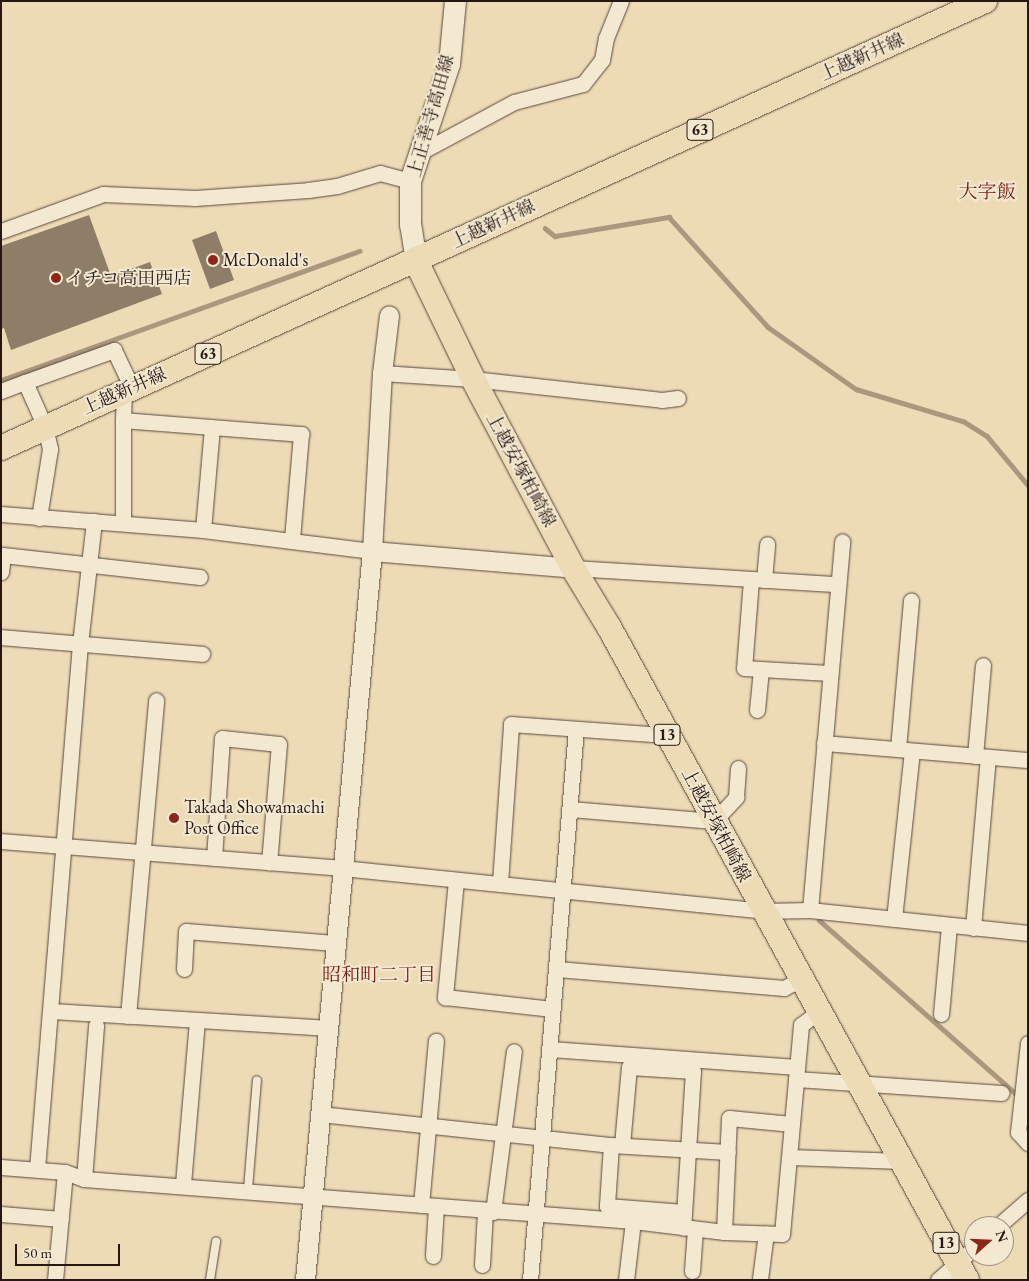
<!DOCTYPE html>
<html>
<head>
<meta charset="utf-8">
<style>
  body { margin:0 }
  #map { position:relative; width:1029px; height:1281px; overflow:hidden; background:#eddbb6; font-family:"EB Garamond","Noto Serif JP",serif }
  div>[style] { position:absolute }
  .stream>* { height:4.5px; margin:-2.25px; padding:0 2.25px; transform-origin:2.25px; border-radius:2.25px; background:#aa987e }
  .building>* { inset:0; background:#8e7d67 }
  .roads { filter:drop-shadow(0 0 1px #58483b) drop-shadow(0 0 1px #58483b) }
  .service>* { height:8px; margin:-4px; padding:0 4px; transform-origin:4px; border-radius:4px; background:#f3e8d0 }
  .minor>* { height:15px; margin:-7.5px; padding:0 7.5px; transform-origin:7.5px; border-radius:7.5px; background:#f3e8d0 }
  .tertiary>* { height:19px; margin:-9.5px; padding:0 9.5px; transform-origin:9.5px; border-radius:9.5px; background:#f3e8d0 }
  .secondary>* { height:21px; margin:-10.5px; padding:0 10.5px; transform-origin:10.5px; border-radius:10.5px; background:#f3e8d0 }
  .primary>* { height:24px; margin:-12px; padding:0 12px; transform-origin:12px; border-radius:12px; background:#eddbb6 }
  .dots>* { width:14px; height:14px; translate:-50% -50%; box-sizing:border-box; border:2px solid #f3e8d0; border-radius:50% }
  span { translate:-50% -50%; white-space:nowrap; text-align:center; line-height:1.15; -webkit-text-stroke:4px #f3e8d0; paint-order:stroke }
  .shield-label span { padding:1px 4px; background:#f3e8d0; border:1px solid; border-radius:4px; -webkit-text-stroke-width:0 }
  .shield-label { font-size:16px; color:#271712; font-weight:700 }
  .street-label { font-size:18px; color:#271712 }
  .poi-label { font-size:18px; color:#271712 }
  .left { translate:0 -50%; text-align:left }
  .neighbourhood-label { font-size:19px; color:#7a1f14 }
  .frame { position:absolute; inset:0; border:2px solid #271712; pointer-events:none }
  .north { position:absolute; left:964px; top:1216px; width:50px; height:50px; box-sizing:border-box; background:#f3e8d0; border:1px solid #a19484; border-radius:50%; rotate:70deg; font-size:14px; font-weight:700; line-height:20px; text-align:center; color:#271712 }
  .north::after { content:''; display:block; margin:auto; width:18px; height:22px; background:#8f2418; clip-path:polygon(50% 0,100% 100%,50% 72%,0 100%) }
  .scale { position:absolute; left:15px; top:1244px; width:105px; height:22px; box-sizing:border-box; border:2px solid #271712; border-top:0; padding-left:6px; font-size:15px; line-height:18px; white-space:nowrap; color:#271712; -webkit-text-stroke:4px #f3e8d0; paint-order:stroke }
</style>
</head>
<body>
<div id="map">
  <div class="stream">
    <div style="left:545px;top:228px;width:13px;rotate:39deg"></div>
    <div style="left:555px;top:236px;width:116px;rotate:-9.5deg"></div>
    <div style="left:669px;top:217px;width:148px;rotate:48deg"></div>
    <div style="left:768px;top:327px;width:108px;rotate:35.2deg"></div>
    <div style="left:856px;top:389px;width:112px;rotate:16.7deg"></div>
    <div style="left:963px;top:421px;width:28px;rotate:32deg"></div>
    <div style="left:987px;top:436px;width:64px;rotate:50.1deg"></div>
    <div style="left:1px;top:380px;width:381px;rotate:-19.8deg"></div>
    <div style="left:819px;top:920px;width:261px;rotate:41.4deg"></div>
    <div style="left:1015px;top:1093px;width:5px;rotate:11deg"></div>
  </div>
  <div class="building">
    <div style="clip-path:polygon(89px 215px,111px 276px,150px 262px,162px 294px,11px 350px,4px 328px,1px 329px,1px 246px)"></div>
    <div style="clip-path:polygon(216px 231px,234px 280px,210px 289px,192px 240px)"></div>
  </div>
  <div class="roads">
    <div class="service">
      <div style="left:248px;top:1189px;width:109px;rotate:-85.3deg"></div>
      <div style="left:210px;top:1280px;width:39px;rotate:-81deg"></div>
    </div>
    <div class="minor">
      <div style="left:419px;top:153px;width:108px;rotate:-28.2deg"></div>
      <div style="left:514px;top:102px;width:71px;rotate:-14.6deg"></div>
      <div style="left:583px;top:84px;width:31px;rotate:-52deg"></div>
      <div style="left:602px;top:60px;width:22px;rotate:-80deg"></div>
      <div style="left:606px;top:38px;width:40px;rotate:-68deg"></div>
      <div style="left:1px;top:231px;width:109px;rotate:-19.9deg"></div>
      <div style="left:103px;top:194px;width:92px;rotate:2.5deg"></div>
      <div style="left:195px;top:198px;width:113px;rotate:-4deg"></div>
      <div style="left:308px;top:190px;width:29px;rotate:-8deg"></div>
      <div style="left:337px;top:186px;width:45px;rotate:-16.8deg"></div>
      <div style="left:380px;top:173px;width:31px;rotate:15deg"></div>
      <div style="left:382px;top:373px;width:91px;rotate:3.8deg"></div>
      <div style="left:473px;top:379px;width:190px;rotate:6.3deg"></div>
      <div style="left:662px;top:400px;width:16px;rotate:-7deg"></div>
      <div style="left:25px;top:382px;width:95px;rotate:-19.8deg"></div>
      <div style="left:114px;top:350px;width:42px;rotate:64.7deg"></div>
      <div style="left:1px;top:391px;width:26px;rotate:-21deg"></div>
      <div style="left:25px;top:382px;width:49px;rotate:66deg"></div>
      <div style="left:45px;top:427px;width:23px;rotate:77deg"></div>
      <div style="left:50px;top:449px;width:70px;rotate:99.1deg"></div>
      <div style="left:124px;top:392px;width:28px;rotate:92deg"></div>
      <div style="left:123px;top:420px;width:179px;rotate:4.5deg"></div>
      <div style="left:301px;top:434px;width:105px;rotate:94.9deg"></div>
      <div style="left:1px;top:514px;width:203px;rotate:4.5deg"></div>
      <div style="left:203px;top:530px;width:170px;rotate:7.1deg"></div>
      <div style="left:123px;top:523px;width:103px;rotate:-90deg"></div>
      <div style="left:203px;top:530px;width:103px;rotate:-85deg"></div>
      <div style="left:573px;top:568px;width:265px;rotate:3.5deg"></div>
      <div style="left:1px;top:572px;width:17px;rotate:-83deg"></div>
      <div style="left:3px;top:555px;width:198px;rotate:6.4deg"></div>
      <div style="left:751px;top:580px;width:88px;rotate:94.5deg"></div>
      <div style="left:744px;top:668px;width:85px;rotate:3.4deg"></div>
      <div style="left:764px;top:580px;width:36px;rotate:-85deg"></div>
      <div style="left:1px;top:637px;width:202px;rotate:4.8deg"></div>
      <div style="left:757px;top:710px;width:41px;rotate:-84.4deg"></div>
      <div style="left:824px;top:743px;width:205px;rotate:4.8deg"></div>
      <div style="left:898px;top:749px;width:149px;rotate:-85deg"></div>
      <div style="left:975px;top:756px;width:91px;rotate:-85deg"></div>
      <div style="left:570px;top:809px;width:144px;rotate:4.8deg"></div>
      <div style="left:714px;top:821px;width:33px;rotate:-47deg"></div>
      <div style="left:736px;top:797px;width:29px;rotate:-86deg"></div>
      <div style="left:1px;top:841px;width:342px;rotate:4.5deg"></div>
      <div style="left:342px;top:868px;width:422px;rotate:5.8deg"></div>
      <div style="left:762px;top:911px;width:48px;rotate:-1.2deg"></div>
      <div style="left:810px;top:910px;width:219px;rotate:6deg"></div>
      <div style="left:214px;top:858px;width:120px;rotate:-86.2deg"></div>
      <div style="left:222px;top:738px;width:57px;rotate:6deg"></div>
      <div style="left:279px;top:744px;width:119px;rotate:94.8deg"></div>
      <div style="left:456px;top:880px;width:118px;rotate:95.4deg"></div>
      <div style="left:445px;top:997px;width:108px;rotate:6.4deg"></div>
      <div style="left:500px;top:883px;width:159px;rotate:-86deg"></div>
      <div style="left:511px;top:724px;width:155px;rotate:4.1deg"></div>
      <div style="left:810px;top:910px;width:370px;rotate:-85deg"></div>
      <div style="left:894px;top:919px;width:169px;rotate:-83.9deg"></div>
      <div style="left:973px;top:928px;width:172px;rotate:-85deg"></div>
      <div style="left:184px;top:969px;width:38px;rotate:-87deg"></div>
      <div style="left:186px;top:931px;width:149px;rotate:4.6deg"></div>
      <div style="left:557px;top:969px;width:228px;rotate:4.8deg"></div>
      <div style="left:784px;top:988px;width:19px;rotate:-28deg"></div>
      <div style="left:51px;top:1011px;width:276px;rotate:3.5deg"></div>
      <div style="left:941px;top:1014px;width:88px;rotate:-84.8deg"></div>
      <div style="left:128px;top:1016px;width:317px;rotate:-84.9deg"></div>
      <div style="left:1028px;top:1043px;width:90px;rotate:96.4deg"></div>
      <div style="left:1018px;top:1132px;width:15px;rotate:48deg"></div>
      <div style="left:551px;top:1049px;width:246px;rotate:4.2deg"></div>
      <div style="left:796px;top:1079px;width:206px;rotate:3.9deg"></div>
      <div style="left:320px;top:1114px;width:293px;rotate:6.1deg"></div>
      <div style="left:611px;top:1145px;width:117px;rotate:3.4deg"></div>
      <div style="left:611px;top:1145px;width:61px;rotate:93.8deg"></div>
      <div style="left:607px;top:1206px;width:77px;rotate:4.5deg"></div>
      <div style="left:622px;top:1145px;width:78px;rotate:-84.9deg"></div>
      <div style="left:629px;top:1067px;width:64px;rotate:3.6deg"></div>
      <div style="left:693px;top:1071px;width:157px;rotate:93.6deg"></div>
      <div style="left:791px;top:1157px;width:110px;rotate:2.1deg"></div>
      <div style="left:1px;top:1167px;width:64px;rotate:4.5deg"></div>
      <div style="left:65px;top:1172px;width:20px;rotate:20deg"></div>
      <div style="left:84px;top:1179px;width:551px;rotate:4.37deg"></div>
      <div style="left:633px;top:1221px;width:92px;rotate:6.9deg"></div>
      <div style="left:724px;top:1232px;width:58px;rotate:2deg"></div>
      <div style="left:782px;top:1234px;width:210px;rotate:-84.8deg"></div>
      <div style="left:801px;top:1025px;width:21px;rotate:-37deg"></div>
      <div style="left:37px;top:1169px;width:527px;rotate:-85.32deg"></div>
      <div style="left:80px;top:644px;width:124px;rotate:-83.5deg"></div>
      <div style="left:84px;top:1179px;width:154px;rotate:-85.5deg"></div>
      <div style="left:183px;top:1184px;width:164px;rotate:-85.1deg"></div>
      <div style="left:421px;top:1205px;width:165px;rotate:-84.8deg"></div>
      <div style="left:493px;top:1212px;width:162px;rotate:-82.6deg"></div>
      <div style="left:1px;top:1214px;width:60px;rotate:4.8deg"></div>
      <div style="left:998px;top:1226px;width:40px;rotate:-41deg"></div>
      <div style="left:724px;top:1232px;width:114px;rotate:-87.5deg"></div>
      <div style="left:729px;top:1118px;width:63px;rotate:5.4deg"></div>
      <div style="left:433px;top:1256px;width:50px;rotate:-86.6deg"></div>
      <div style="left:482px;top:1265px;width:54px;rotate:-86.8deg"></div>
      <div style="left:692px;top:1271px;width:42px;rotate:-85.9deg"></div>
      <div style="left:760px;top:1279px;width:46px;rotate:-82.6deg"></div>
      <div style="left:55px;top:1280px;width:108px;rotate:-84.7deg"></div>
      <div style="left:530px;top:1280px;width:553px;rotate:-85.23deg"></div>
      <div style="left:626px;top:1280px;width:59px;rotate:-83.2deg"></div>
      <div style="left:938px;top:1280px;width:48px;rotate:-41.6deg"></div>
    </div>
    <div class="tertiary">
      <div style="left:372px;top:551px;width:202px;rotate:4.8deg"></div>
      <div style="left:305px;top:1280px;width:732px;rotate:-84.75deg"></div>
      <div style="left:372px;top:551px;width:178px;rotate:-86.8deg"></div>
      <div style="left:382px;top:373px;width:58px;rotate:-83.1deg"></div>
    </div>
    <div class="secondary">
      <div style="left:416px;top:261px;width:36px;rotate:-99deg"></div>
      <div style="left:410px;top:225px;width:44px;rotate:-90deg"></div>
      <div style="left:410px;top:181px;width:123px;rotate:-71.6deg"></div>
      <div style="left:449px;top:64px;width:63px;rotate:-84.6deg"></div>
    </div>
    <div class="primary">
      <div style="left:416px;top:261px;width:131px;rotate:64.2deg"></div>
      <div style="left:473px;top:379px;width:214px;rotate:62.1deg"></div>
      <div style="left:573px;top:568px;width:69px;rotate:58.6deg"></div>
      <div style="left:609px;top:627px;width:745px;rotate:61.27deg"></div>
      <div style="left:1px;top:448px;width:1081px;rotate:-24.43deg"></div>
    </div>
  </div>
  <div class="dots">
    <div style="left:213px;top:260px;background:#8f2418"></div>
    <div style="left:56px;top:278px;background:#8f2418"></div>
    <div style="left:174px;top:818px;background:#8f2418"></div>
  </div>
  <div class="shield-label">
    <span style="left:700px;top:130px">63</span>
    <span style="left:208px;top:354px">63</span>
    <span style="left:667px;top:735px">13</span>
    <span style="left:946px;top:1243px">13</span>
  </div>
  <div class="street-label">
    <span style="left:862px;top:57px;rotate:-24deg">上越新井線</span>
    <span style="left:431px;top:116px;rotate:-74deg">上正善寺高田線</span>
    <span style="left:493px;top:224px;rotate:-25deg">上越新井線</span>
    <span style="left:124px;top:391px;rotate:-24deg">上越新井線</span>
    <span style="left:521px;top:470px;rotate:62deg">上越安塚柏崎線</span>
    <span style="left:716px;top:825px;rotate:62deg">上越安塚柏崎線</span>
  </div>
  <div class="poi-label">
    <span class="left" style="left:223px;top:260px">McDonald's</span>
    <span class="left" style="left:66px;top:278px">イチコ高田西店</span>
    <span class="left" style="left:184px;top:818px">Takada Showamachi<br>Post Office</span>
  </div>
  <div class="neighbourhood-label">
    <span style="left:987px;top:192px">大字飯</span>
    <span style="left:379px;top:975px">昭和町二丁目</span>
  </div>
  <div class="frame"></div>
  <div class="north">N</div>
  <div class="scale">50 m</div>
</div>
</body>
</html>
